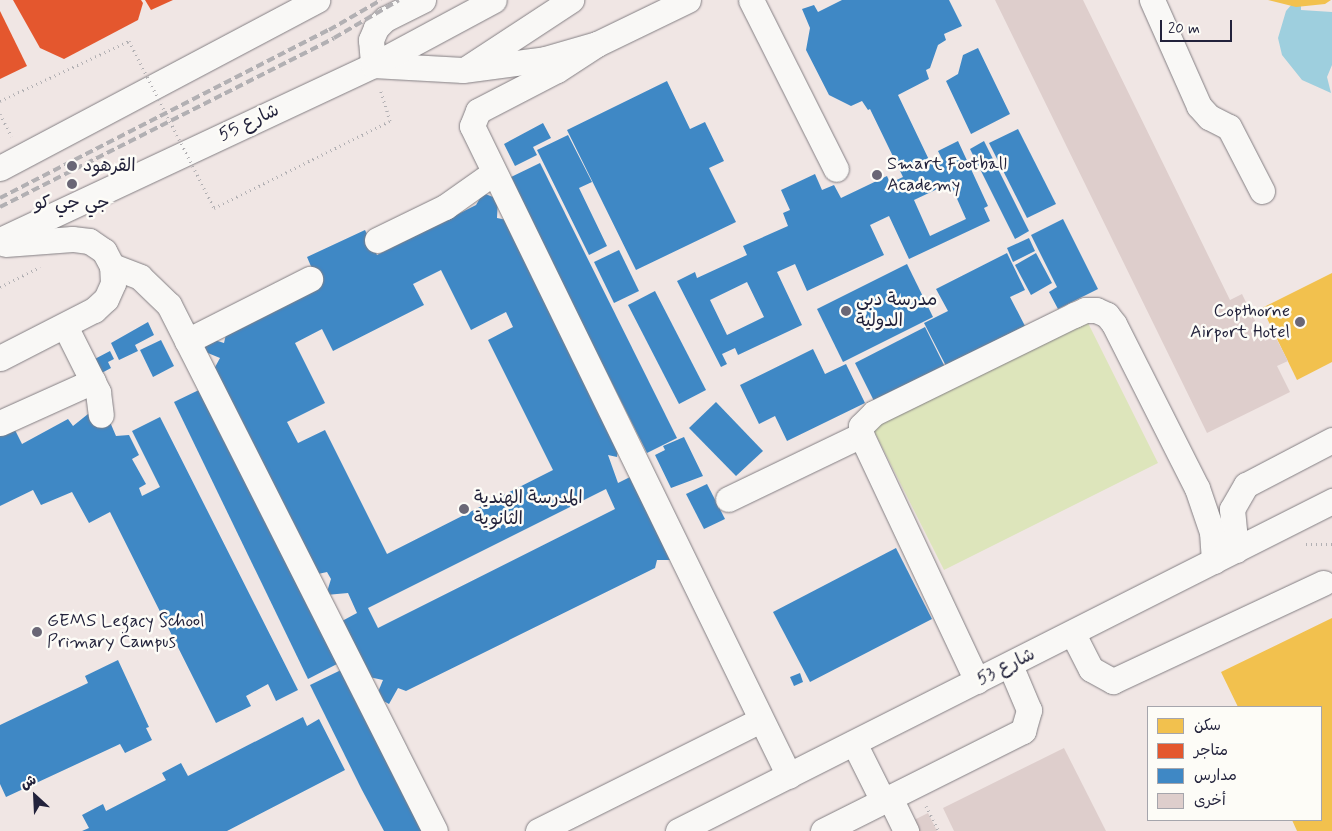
<!DOCTYPE html>
<html>
<head>
<meta charset="utf-8">
<style>
  body { margin:0 }
  #map { position:relative; width:1332px; height:831px; overflow:hidden; background:#f0e6e4; font-family:Mynerve,"Playpen Sans Arabic",sans-serif }
  div>[style] { position:absolute }
  .green>* { inset:0; background:#dde5bb }
  .water>* { inset:0; background:#9ecfde }
  .homes>* { inset:0; background:#f2c14e }
  .shops>* { inset:0; background:#e4572e }
  .schools>* { inset:0; background:#3f88c5 }
  .building>* { inset:0; background:#dececc }
  .path>* { height:3px; margin-top:-1.5px; transform-origin:0; background:repeating-linear-gradient(90deg,#b2b0b3 0 1px,transparent 0 5px) }
  .roads { filter:drop-shadow(0 0 1px #837f83) drop-shadow(0 0 1px #837f83) }
  .minor>* { height:25px; margin:-12.5px; padding:0 12.5px; transform-origin:12.5px; border-radius:12.5px; background:#f9f8f6 }
  .rail>* { height:4px; margin-top:-2px; transform-origin:0; background:repeating-linear-gradient(90deg,#b2b0b3 0 8px,transparent 0 12px) }
  .path-bridge>* { height:3px; margin-top:-1.5px; transform-origin:0; background:repeating-linear-gradient(90deg,#b2b0b3 0 1px,transparent 0 5px) }
  .dots>* { width:14px; height:14px; translate:-50% -50%; box-sizing:border-box; border:2px solid #fdfcf7; border-radius:50% }
  span { translate:-50% -50%; white-space:nowrap; text-align:center; line-height:1.15; -webkit-text-stroke:5px #fdfcf7; paint-order:stroke }
  .street-label { font-size:18px; color:#22223b }
  .poi-label { font-size:18px; color:#22223b }
  .left { translate:0 -50%; text-align:left }
  .right { translate:-100% -50%; text-align:right }
  .legend { position:absolute; left:1147px; top:706px; width:175px; height:115px; box-sizing:border-box; background:#fdfcf7; border:1px solid #a5a5ac; margin:0; padding:6px 9px; list-style:none; font-size:15px; color:#22223b }
  .legend li { display:flex; align-items:center; gap:10px; height:25px }
  .legend b { width:25px; border:1px solid #a5a5ac }
  .north { position:absolute; left:10px; top:771px; width:50px; height:50px; -webkit-text-stroke:4px #fdfcf7; paint-order:stroke; rotate:335deg; font-size:14px; font-weight:700; line-height:20px; text-align:center; color:#22223b }
  .north::after { content:''; display:block; margin:auto; width:18px; height:22px; background:#22223b; clip-path:polygon(50% 0,100% 100%,50% 72%,0 100%) }
  .scale { position:absolute; left:1160px; top:20px; width:72px; height:22px; box-sizing:border-box; border:2px solid #22223b; border-top:0; padding-left:6px; font-size:15px; line-height:18px; white-space:nowrap; color:#22223b; -webkit-text-stroke:4px #fdfcf7; paint-order:stroke }
</style>
</head>
<body>
<div id="map">
  <div class="green">
    <div style="clip-path:polygon(1085px 317px,1158px 463px,944px 570px,871px 425px)"></div>
  </div>
  <div class="water">
    <div style="clip-path:polygon(1292px 4px,1301px 4px,1301px 10px,1332px 12px,1332px 65px,1327px 77px,1331px 93px,1302px 80px,1282px 55px,1278px 38px,1286px 11px)"></div>
  </div>
  <div class="homes">
    <div style="clip-path:polygon(1268px 0,1331px 0,1325px 4px,1296px 7px)"></div>
    <div style="clip-path:polygon(1332px 273px,1332px 362px,1297px 380px,1262px 308px)"></div>
    <div style="clip-path:polygon(1332px 618px,1332px 831px,1297px 831px,1292px 820px,1321px 820px,1321px 707px,1238px 707px,1221px 672px)"></div>
  </div>
  <div class="shops">
    <div style="clip-path:polygon(13px 0,141px 0,143px 3px,138px 20px,64px 59px,40px 48px)"></div>
    <div style="clip-path:polygon(145px 0,173px 0,151px 10px)"></div>
    <div style="clip-path:polygon(0 11px,27px 66px,0 79px)"></div>
  </div>
  <div class="schools">
    <div style="clip-path:polygon(evenodd,842px 0,949px 0,962px 26px,944px 34px,946px 40px,938px 45px,930px 68px,926px 70px,929px 79px,898px 95px,931px 164px,942px 159px,938px 151px,958px 141px,988px 206px,984px 208px,990px 221px,909px 259px,889px 216px,870px 225px,884px 255px,807px 291px,795px 264px,777px 272px,802px 325px,738px 355px,735px 348px,722px 354px,727px 364px,721px 367px,677px 281px,695px 272px,697px 278px,747px 255px,743px 246px,788px 226px,783px 213px,790px 210px,781px 190px,815px 174px,822px 190px,834px 185px,841px 198px,887px 176px,890px 183px,903px 177px,870px 109px,868px 110px,862px 101px,851px 106px,829px 95px,806px 50px,810px 28px,802px 9px,814px 5px,818px 12px,842px 0,950px 183px,966px 219px,930px 236px,914px 200px,950px 183px,842px 0,747px 282px,764px 317px,727px 335px,710px 300px,747px 282px)"></div>
    <div style="clip-path:polygon(978px 48px,1010px 114px,971px 134px,946px 81px,958px 74px,963px 55px)"></div>
    <div style="clip-path:polygon(667px 81px,690px 129px,705px 122px,724px 161px,709px 168px,736px 222px,636px 270px,567px 130px)"></div>
    <div style="clip-path:polygon(543px 123px,551px 138px,533px 147px,537px 155px,515px 166px,504px 144px)"></div>
    <div style="clip-path:polygon(1018px 129px,1056px 204px,1027px 218px,989px 143px)"></div>
    <div style="clip-path:polygon(568px 135px,592px 182px,579px 188px,607px 246px,589px 255px,537px 150px)"></div>
    <div style="clip-path:polygon(984px 141px,1029px 231px,1015px 239px,970px 149px)"></div>
    <div style="clip-path:polygon(540px 163px,677px 438px,647px 453px,509px 178px)"></div>
    <div style="clip-path:polygon(evenodd,483px 193px,498px 199px,497px 218px,507px 220px,619px 443px,617px 457px,608px 455px,618px 483px,636px 474px,674px 560px,657px 560px,655px 568px,406px 691px,398px 688px,389px 704px,376px 697px,383px 680px,369px 677px,342px 621px,357px 613px,348px 593px,326px 595px,331px 579px,327px 572px,318px 574px,214px 369px,220px 358px,203px 351px,208px 338px,224px 343px,227px 330px,319px 285px,307px 257px,365px 230px,377px 255px,476px 205px,483px 193px,441px 270px,471px 330px,506px 312px,513px 327px,488px 340px,553px 470px,387px 554px,325px 430px,298px 443px,287px 422px,325px 403px,295px 343px,322px 329px,333px 351px,424px 305px,413px 284px,441px 270px,483px 193px,606px 489px,615px 509px,378px 628px,368px 608px,606px 489px)"></div>
    <div style="clip-path:polygon(1063px 219px,1098px 289px,1058px 309px,1049px 292px,1057px 287px,1031px 235px)"></div>
    <div style="clip-path:polygon(1029px 238px,1035px 251px,1013px 262px,1007px 248px)"></div>
    <div style="clip-path:polygon(619px 250px,639px 291px,614px 303px,594px 262px)"></div>
    <div style="clip-path:polygon(1007px 253px,1025px 290px,1010px 297px,1025px 326px,946px 366px,924px 323px,948px 311px,936px 289px)"></div>
    <div style="clip-path:polygon(1036px 253px,1052px 283px,1031px 295px,1015px 265px)"></div>
    <div style="clip-path:polygon(907px 264px,933px 317px,843px 362px,817px 309px)"></div>
    <div style="clip-path:polygon(655px 291px,706px 390px,679px 404px,628px 305px)"></div>
    <div style="clip-path:polygon(148px 322px,154px 335px,135px 345px,138px 351px,119px 360px,111px 343px)"></div>
    <div style="clip-path:polygon(925px 327px,948px 373px,878px 409px,855px 363px)"></div>
    <div style="clip-path:polygon(161px 340px,174px 366px,153px 377px,140px 350px)"></div>
    <div style="clip-path:polygon(813px 349px,825px 374px,846px 364px,865px 403px,787px 441px,775px 416px,759px 424px,740px 385px)"></div>
    <div style="clip-path:polygon(110px 351px,114px 359px,108px 362px,111px 368px,96px 376px,89px 362px)"></div>
    <div style="clip-path:polygon(203px 388px,337px 664px,308px 679px,174px 402px)"></div>
    <div style="clip-path:polygon(716px 402px,763px 451px,736px 476px,689px 428px)"></div>
    <div style="clip-path:polygon(88px 414px,110px 422px,116px 436px,129px 435px,139px 455px,132px 459px,146px 484px,139px 488px,142px 496px,160px 487px,132px 431px,160px 417px,298px 690px,276px 701px,268px 684px,246px 696px,251px 706px,216px 723px,110px 512px,89px 523px,72px 492px,41px 505px,33px 490px,0 506px,0 433px,13px 426px,22px 444px,68px 419px,73px 426px)"></div>
    <div style="clip-path:polygon(684px 437px,703px 476px,671px 488px,655px 455px,665px 450px,663px 446px)"></div>
    <div style="clip-path:polygon(707px 484px,725px 519px,704px 529px,686px 494px)"></div>
    <div style="clip-path:polygon(896px 548px,932px 619px,810px 682px,773px 612px)"></div>
    <div style="clip-path:polygon(118px 660px,149px 727px,146px 728px,152px 740px,125px 753px,120px 744px,6px 797px,0 784px,0 725px,88px 683px,85px 676px)"></div>
    <div style="clip-path:polygon(341px 670px,422px 831px,384px 831px,362px 790px,310px 685px)"></div>
    <div style="clip-path:polygon(800px 673px,803px 682px,794px 686px,790px 677px)"></div>
    <div style="clip-path:polygon(303px 717px,307px 726px,319px 719px,345px 770px,227px 831px,82px 831px,89px 828px,82px 815px,103px 804px,106px 811px,166px 780px,162px 773px,181px 763px,188px 776px)"></div>
  </div>
  <div class="building">
    <div style="clip-path:polygon(995px 0,1083px 0,1230px 300px,1242px 294px,1265px 341px,1275px 336px,1288px 361px,1277px 366px,1290px 392px,1207px 433px)"></div>
    <div style="clip-path:polygon(1064px 748px,1106px 831px,954px 831px,943px 808px)"></div>
    <div style="clip-path:polygon(928px 813px,937px 831px,892px 831px)"></div>
  </div>
  <div class="path">
    <div style="left:0;top:101px;width:142px;rotate:-24.9deg"></div>
    <div style="left:0;top:114px;width:25px;rotate:63deg"></div>
    <div style="left:214px;top:208px;width:196px;rotate:-26.3deg"></div>
    <div style="left:390px;top:121px;width:34px;rotate:-107deg"></div>
    <div style="left:0;top:287px;width:45px;rotate:-26.6deg"></div>
    <div style="left:1306px;top:544px;width:26px"></div>
    <div style="left:926px;top:806px;width:28px;rotate:63deg"></div>
  </div>
  <div class="roads">
    <div class="minor">
      <div style="left:423px;top:0;width:42px;rotate:153.4deg"></div>
      <div style="left:385px;top:19px;width:13px;rotate:135deg"></div>
      <div style="left:376px;top:28px;width:13px;rotate:113deg"></div>
      <div style="left:371px;top:40px;width:25px;rotate:85deg"></div>
      <div style="left:373px;top:65px;width:90px;rotate:3.2deg"></div>
      <div style="left:463px;top:70px;width:83px;rotate:-7.6deg"></div>
      <div style="left:545px;top:59px;width:54px;rotate:-16.1deg"></div>
      <div style="left:597px;top:44px;width:101px;rotate:-25.8deg"></div>
      <div style="left:751px;top:0;width:189px;rotate:63.3deg"></div>
      <div style="left:1152px;top:0;width:116px;rotate:66.1deg"></div>
      <div style="left:1199px;top:106px;width:15px;rotate:48deg"></div>
      <div style="left:1209px;top:117px;width:22px;rotate:27deg"></div>
      <div style="left:1229px;top:127px;width:72px;rotate:62.7deg"></div>
      <div style="left:597px;top:44px;width:48px;rotate:147deg"></div>
      <div style="left:557px;top:70px;width:89px;rotate:152.6deg"></div>
      <div style="left:478px;top:111px;width:16px;rotate:112deg"></div>
      <div style="left:472px;top:126px;width:723px;rotate:64deg"></div>
      <div style="left:466px;top:69px;width:126px;rotate:-33.3deg"></div>
      <div style="left:0;top:168px;width:359px;rotate:-27.9deg"></div>
      <div style="left:0;top:240px;width:412px;rotate:-25.1deg"></div>
      <div style="left:373px;top:65px;width:137px;rotate:-28.2deg"></div>
      <div style="left:377px;top:240px;width:76px;rotate:-25.9deg"></div>
      <div style="left:445px;top:207px;width:59px;rotate:-35.3deg"></div>
      <div style="left:112px;top:266px;width:30px;rotate:21deg"></div>
      <div style="left:140px;top:277px;width:40px;rotate:44deg"></div>
      <div style="left:169px;top:305px;width:589px;rotate:63.17deg"></div>
      <div style="left:65px;top:326px;width:74px;rotate:63.4deg"></div>
      <div style="left:98px;top:392px;width:23px;rotate:83deg"></div>
      <div style="left:187px;top:341px;width:138px;rotate:-26.8deg"></div>
      <div style="left:0;top:358px;width:106px;rotate:-27.1deg"></div>
      <div style="left:94px;top:310px;width:16px;rotate:-43deg"></div>
      <div style="left:106px;top:299px;width:17px;rotate:-66deg"></div>
      <div style="left:113px;top:283px;width:17px;rotate:-93deg"></div>
      <div style="left:112px;top:266px;width:17px;rotate:-118deg"></div>
      <div style="left:104px;top:251px;width:18px;rotate:-146deg"></div>
      <div style="left:89px;top:241px;width:17px;rotate:-173deg"></div>
      <div style="left:72px;top:239px;width:67px;rotate:175.7deg"></div>
      <div style="left:0;top:423px;width:102px;rotate:-24.3deg"></div>
      <div style="left:728px;top:499px;width:148px;rotate:-25.7deg"></div>
      <div style="left:1236px;top:550px;width:41px;rotate:-95.6deg"></div>
      <div style="left:1232px;top:509px;width:28px;rotate:-60deg"></div>
      <div style="left:1246px;top:485px;width:97px;rotate:-27.6deg"></div>
      <div style="left:1073px;top:634px;width:39px;rotate:63deg"></div>
      <div style="left:1091px;top:669px;width:25px;rotate:29deg"></div>
      <div style="left:1113px;top:681px;width:232px;rotate:-25deg"></div>
      <div style="left:977px;top:681px;width:272px;rotate:-115.2deg"></div>
      <div style="left:861px;top:435px;width:9px;rotate:-90deg"></div>
      <div style="left:861px;top:426px;width:18px;rotate:-45deg"></div>
      <div style="left:874px;top:413px;width:223px;rotate:-26.1deg"></div>
      <div style="left:1074px;top:315px;width:12px;rotate:-24deg"></div>
      <div style="left:1085px;top:310px;width:11px"></div>
      <div style="left:1096px;top:310px;width:12px;rotate:24deg"></div>
      <div style="left:1107px;top:315px;width:11px;rotate:52deg"></div>
      <div style="left:1114px;top:324px;width:184px;rotate:63.2deg"></div>
      <div style="left:1197px;top:488px;width:46px;rotate:71.2deg"></div>
      <div style="left:1212px;top:532px;width:29px;rotate:86deg"></div>
      <div style="left:854px;top:743px;width:65px;rotate:63.4deg"></div>
      <div style="left:890px;top:798px;width:37px;rotate:64deg"></div>
      <div style="left:538px;top:831px;width:249px;rotate:-26.5deg"></div>
      <div style="left:678px;top:831px;width:733px;rotate:-26.77deg"></div>
      <div style="left:823px;top:831px;width:224px;rotate:-26.6deg"></div>
      <div style="left:1023px;top:731px;width:22px;rotate:-74deg"></div>
      <div style="left:1029px;top:710px;width:49px;rotate:-112.9deg"></div>
    </div>
  </div>
  <div class="rail">
    <div style="left:0;top:198px;width:369px;rotate:-27.1deg"></div>
    <div style="left:329px;top:30px;width:60px;rotate:-30deg"></div>
    <div style="left:0;top:207px;width:374px;rotate:-26.8deg"></div>
    <div style="left:334px;top:38px;width:75px;rotate:-30.3deg"></div>
  </div>
  <div class="path-bridge">
    <div style="left:129px;top:41px;width:187px;rotate:63deg"></div>
  </div>
  <div class="dots">
    <div style="left:72px;top:166px;background:#6a6776"></div>
    <div style="left:877px;top:175px;background:#6a6776"></div>
    <div style="left:72px;top:184px;background:#6a6776"></div>
    <div style="left:846px;top:311px;background:#6a6776"></div>
    <div style="left:1300px;top:322px;background:#6a6776"></div>
    <div style="left:464px;top:509px;background:#6a6776"></div>
    <div style="left:37px;top:632px;background:#6a6776"></div>
  </div>
  <div class="street-label">
    <span style="left:249px;top:123px;rotate:-25deg">شارع 55</span>
    <span style="left:1006px;top:667px;rotate:-26deg">شارع 53</span>
  </div>
  <div class="poi-label">
    <span class="left" style="left:887px;top:175px">Smart Football<br>Academy</span>
    <span class="left" style="left:83px;top:166px">القرهود</span>
    <span style="left:72px;top:203px">جي جي كو</span>
    <span class="left" style="left:856px;top:311px">مدرسة دبي<br>الدولية</span>
    <span class="right" style="left:1290px;top:322px">Copthorne<br>Airport Hotel</span>
    <span class="left" style="left:474px;top:509px">المدرسة الهندية<br>الثانوية</span>
    <span class="left" style="left:47px;top:632px">GEMS Legacy School<br>Primary Campus</span>
  </div>
  <ul class="legend">
  <li><b style="height:14px;background:#f2c14e"></b>سكن</li>
  <li><b style="height:14px;background:#e4572e"></b>متاجر</li>
  <li><b style="height:14px;background:#3f88c5"></b>مدارس</li>
  <li><b style="height:14px;background:#dececc"></b>أخرى</li>
  </ul>
  <div class="north">ش</div>
  <div class="scale">20 m</div>
</div>
</body>
</html>
